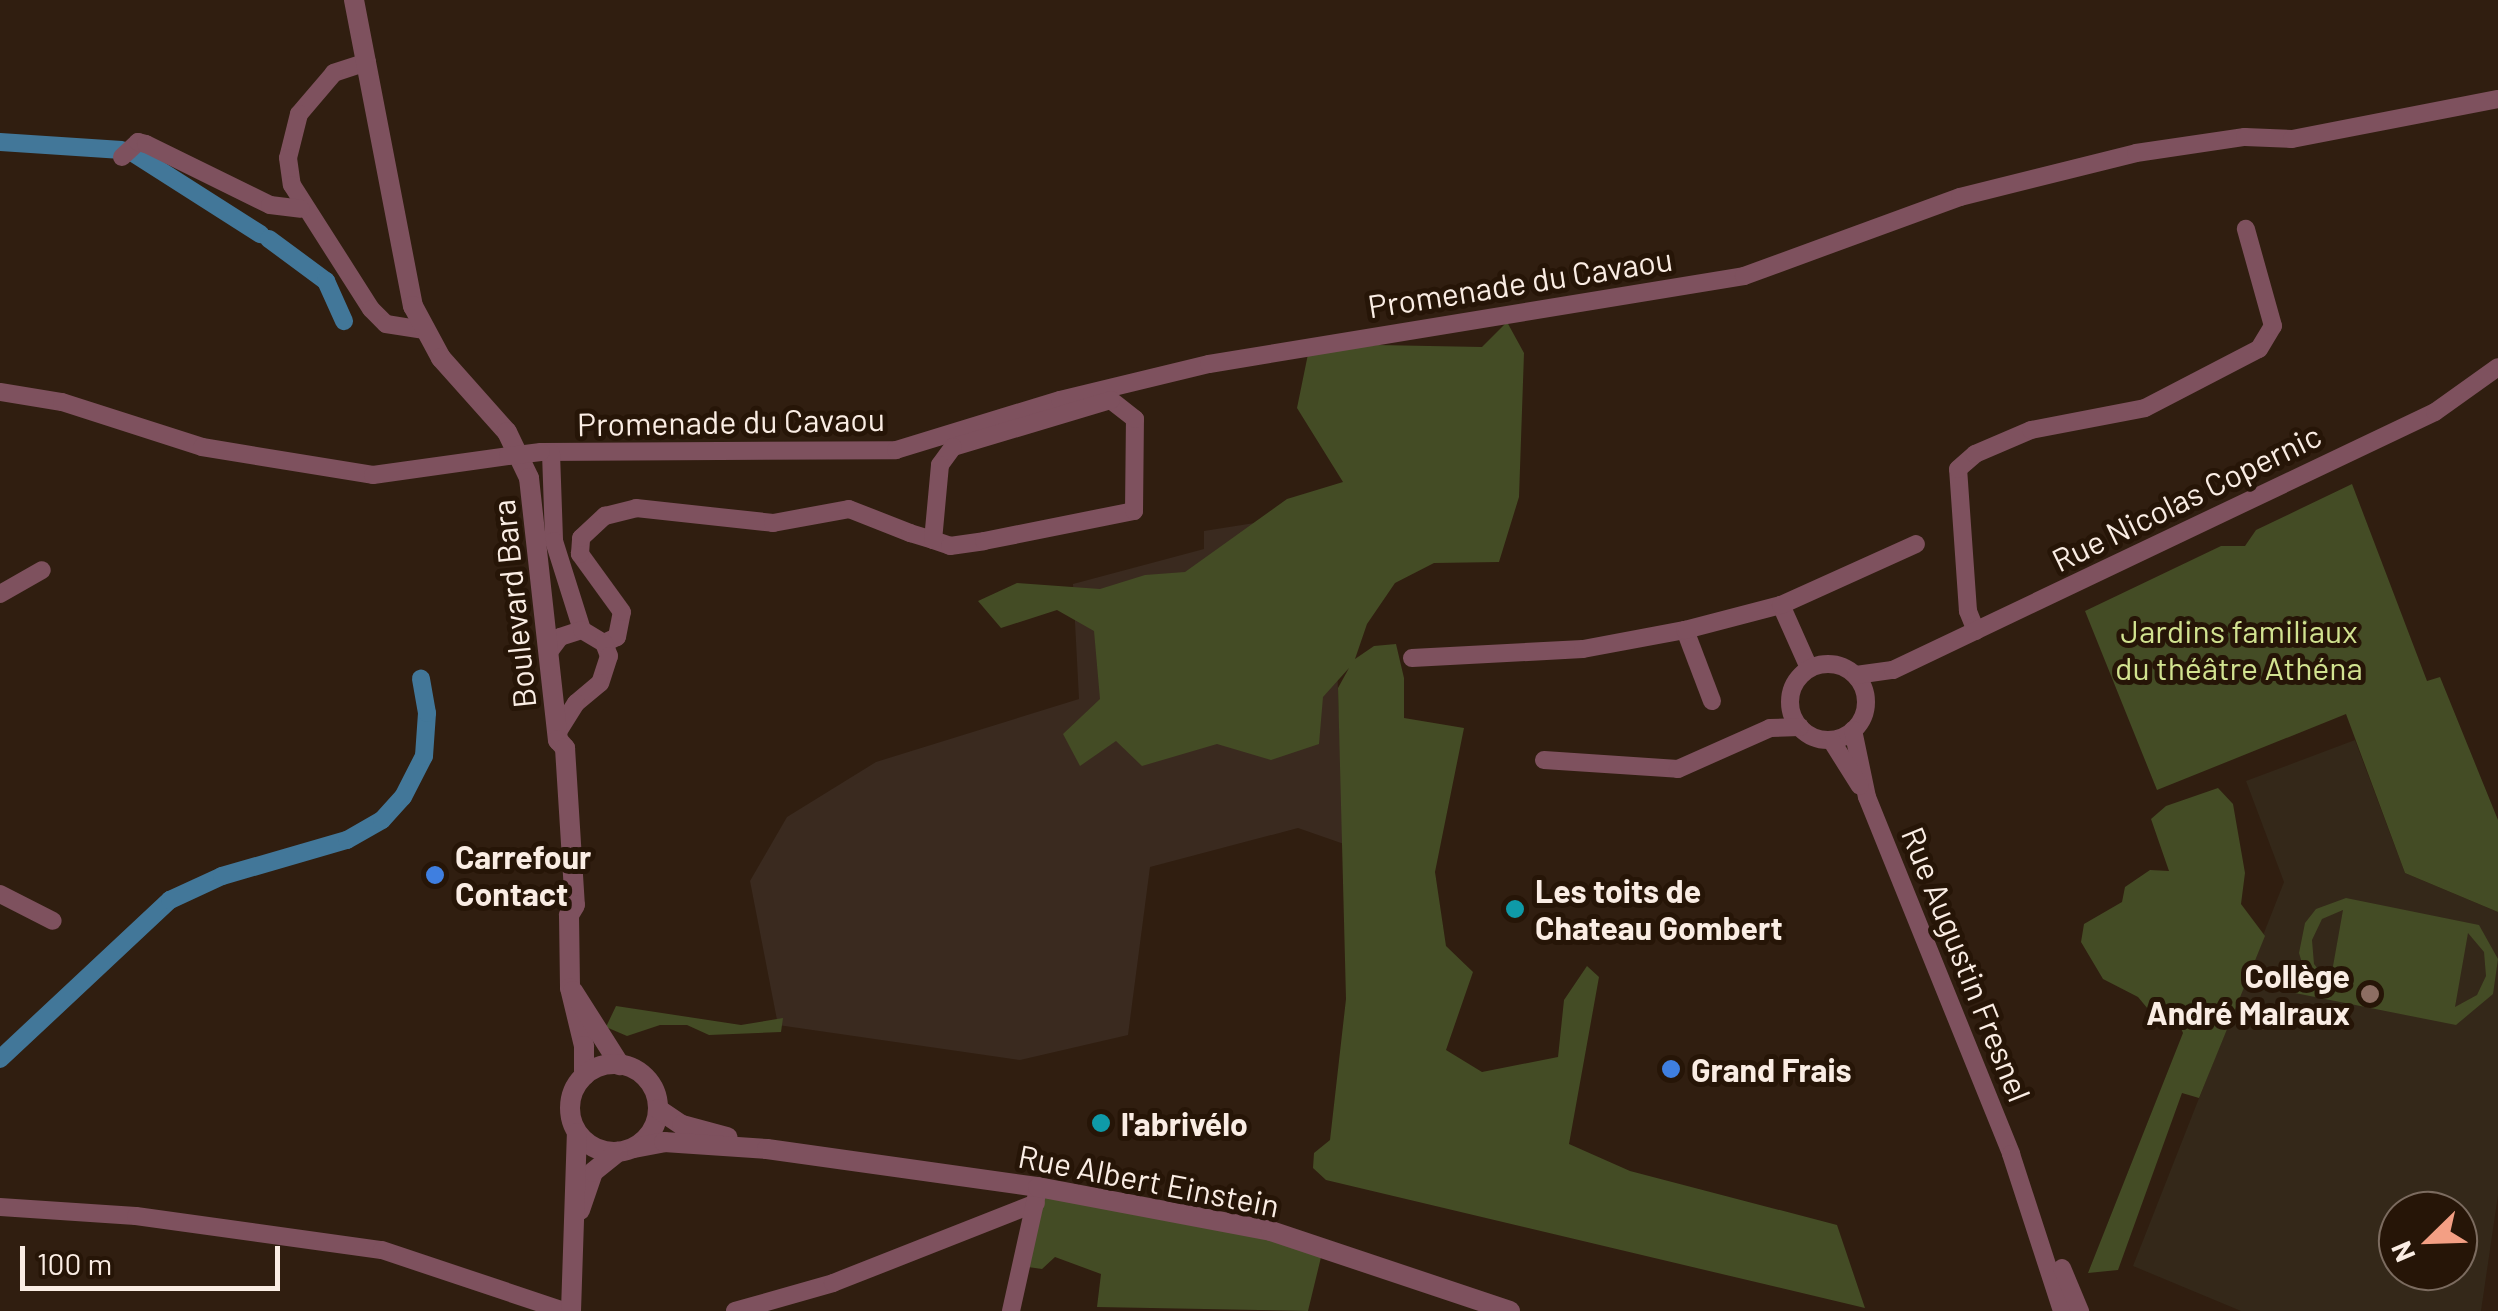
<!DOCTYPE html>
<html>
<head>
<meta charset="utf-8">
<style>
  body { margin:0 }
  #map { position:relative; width:2498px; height:1311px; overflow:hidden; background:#301e10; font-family:Barlow,sans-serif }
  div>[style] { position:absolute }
  .industrial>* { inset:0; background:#3a2a1f }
  .education>* { inset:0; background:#342819 }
  .green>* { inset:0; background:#444c25 }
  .canal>* { height:18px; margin:-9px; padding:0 9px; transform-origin:9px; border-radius:9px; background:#427799 }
  .minor>* { height:18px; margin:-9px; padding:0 9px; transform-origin:9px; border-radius:9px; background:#7e515e }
  .minor>.ring { margin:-9px; padding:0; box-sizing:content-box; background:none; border:18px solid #7e515e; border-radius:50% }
  .tertiary>* { height:20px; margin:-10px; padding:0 10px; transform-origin:10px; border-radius:10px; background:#7e515e }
  .tertiary>.ring { margin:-10px; padding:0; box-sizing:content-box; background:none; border:20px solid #7e515e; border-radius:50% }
  .minor-bridge>* { height:18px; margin:-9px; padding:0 9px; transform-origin:9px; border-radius:9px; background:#7e515e }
  .dots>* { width:28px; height:28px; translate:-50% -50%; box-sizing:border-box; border:5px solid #261507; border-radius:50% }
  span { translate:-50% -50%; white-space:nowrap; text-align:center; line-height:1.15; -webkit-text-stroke:10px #261507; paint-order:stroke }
  .street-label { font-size:32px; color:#faede4 }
  .park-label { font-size:32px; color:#d2e390 }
  .poi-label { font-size:32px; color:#faede4; font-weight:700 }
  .left { translate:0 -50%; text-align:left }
  .right { translate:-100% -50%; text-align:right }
  .north { position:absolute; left:2378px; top:1191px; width:100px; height:100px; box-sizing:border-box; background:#261507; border:2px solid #7b6b5f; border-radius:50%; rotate:247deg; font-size:28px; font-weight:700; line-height:40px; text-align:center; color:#faede4 }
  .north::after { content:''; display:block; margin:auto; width:35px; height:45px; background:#f39f84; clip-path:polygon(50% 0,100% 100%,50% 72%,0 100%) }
  .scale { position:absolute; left:20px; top:1246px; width:260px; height:45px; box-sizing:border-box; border:5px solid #faede4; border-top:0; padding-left:12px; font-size:30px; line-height:35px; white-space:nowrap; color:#faede4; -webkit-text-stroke:8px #261507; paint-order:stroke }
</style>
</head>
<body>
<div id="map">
  <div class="industrial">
    <div style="clip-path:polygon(1331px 511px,1344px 844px,1298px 828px,1150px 867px,1128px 1035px,1020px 1060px,778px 1025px,750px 881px,787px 817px,876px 762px,1079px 699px,1073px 584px,1204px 549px,1204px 531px)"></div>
  </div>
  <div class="education">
    <div style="clip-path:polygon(evenodd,2355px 740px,2405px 873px,2498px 912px,2498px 1195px,2481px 1311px,2241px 1311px,2133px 1266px,2284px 882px,2246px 781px,2355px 740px,2398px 1211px,2458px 1211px,2458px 1271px,2398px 1271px,2398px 1211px)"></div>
  </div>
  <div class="green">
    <div style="clip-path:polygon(1507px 322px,1524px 353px,1519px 497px,1499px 562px,1434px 563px,1395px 583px,1367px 624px,1355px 659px,1374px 646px,1396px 644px,1404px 678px,1404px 718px,1464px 728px,1435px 872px,1446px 946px,1473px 972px,1446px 1050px,1482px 1072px,1558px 1057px,1564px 1000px,1587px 966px,1599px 977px,1569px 1144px,1630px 1171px,1837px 1225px,1865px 1308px,1326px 1180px,1313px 1168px,1314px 1153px,1330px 1140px,1346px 999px,1338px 688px,1349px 668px,1323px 697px,1319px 744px,1271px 760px,1217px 744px,1142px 766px,1116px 741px,1080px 766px,1063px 734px,1100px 699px,1094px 631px,1057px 610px,1001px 628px,978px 601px,1017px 583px,1100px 589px,1145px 575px,1185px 572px,1287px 499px,1343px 482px,1297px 408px,1308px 354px,1377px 345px,1482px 347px)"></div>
    <div style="clip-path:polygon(2352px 484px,2427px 681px,2440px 677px,2498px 820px,2498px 912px,2405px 873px,2346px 714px,2157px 790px,2085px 611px,2221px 546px,2245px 546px,2256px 530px)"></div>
    <div style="clip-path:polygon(2218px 788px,2233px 804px,2245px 873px,2241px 904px,2265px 936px,2199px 1098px,2182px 1093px,2118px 1270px,2088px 1273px,2183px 1033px,2177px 1019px,2153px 1015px,2138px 997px,2103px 979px,2081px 942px,2084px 924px,2122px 902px,2125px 887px,2150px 870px,2169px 871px,2151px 819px,2166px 806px)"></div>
    <div style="clip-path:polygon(evenodd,2346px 898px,2479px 925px,2498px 959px,2493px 994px,2456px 1025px,2274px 989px,2277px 974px,2307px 980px,2299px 953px,2305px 923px,2316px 909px,2346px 898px,2343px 910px,2330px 983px,2329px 983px,2314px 964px,2312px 940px,2322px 919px,2343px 910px,2346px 898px,2468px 933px,2484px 952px,2486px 976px,2477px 995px,2455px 1007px,2468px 933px)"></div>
    <div style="clip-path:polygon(616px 1006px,741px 1025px,783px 1018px,781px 1032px,709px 1035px,687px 1025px,660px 1025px,627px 1036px,606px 1027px)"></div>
    <div style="clip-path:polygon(1038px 1187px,1323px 1249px,1308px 1311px,1097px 1307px,1101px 1274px,1055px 1257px,1042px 1269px,1021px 1266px)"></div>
  </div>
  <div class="canal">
    <div style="left:0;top:142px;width:122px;rotate:3.8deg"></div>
    <div style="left:133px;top:153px;width:151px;rotate:32.5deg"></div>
    <div style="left:269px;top:239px;width:71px;rotate:36.4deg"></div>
    <div style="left:326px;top:281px;width:44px;rotate:65.8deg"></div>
    <div style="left:0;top:1059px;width:233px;rotate:-43.1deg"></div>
    <div style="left:170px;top:900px;width:57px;rotate:-24.8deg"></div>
    <div style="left:222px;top:876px;width:130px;rotate:-16.1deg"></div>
    <div style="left:347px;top:840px;width:40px;rotate:-29.7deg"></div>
    <div style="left:382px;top:820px;width:31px;rotate:-48deg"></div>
    <div style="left:403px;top:797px;width:46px;rotate:-62.9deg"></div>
    <div style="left:424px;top:756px;width:43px;rotate:-86deg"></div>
    <div style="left:427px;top:713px;width:35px;rotate:-100deg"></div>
  </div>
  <div class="minor">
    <div style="left:367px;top:62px;width:35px;rotate:162deg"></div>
    <div style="left:334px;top:73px;width:54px;rotate:130.5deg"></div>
    <div style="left:299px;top:114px;width:45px;rotate:104deg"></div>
    <div style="left:288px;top:158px;width:27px;rotate:82deg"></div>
    <div style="left:292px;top:185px;width:147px;rotate:57.5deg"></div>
    <div style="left:371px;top:309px;width:21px;rotate:45deg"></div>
    <div style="left:386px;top:324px;width:36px;rotate:9deg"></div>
    <div style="left:122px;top:157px;width:22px;rotate:-43deg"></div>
    <div style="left:138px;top:142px;width:8px;rotate:14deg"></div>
    <div style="left:146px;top:144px;width:138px;rotate:26.2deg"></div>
    <div style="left:270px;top:205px;width:31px;rotate:7deg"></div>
    <div style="left:0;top:392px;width:63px;rotate:9.2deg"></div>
    <div style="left:62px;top:402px;width:147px;rotate:17.8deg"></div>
    <div style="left:202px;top:447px;width:173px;rotate:9.3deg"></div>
    <div style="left:373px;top:475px;width:136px;rotate:-8deg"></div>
    <div style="left:541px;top:452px;width:355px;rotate:-0.3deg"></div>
    <div style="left:896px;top:450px;width:171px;rotate:-17deg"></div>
    <div style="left:1060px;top:400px;width:153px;rotate:-13.6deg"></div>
    <div style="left:1209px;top:364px;width:542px;rotate:-9.34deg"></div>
    <div style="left:1744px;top:276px;width:230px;rotate:-20.1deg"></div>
    <div style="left:1960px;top:197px;width:181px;rotate:-14deg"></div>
    <div style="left:2136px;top:153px;width:110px;rotate:-8.4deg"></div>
    <div style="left:2245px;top:137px;width:47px;rotate:2.4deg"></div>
    <div style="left:2292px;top:139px;width:210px;rotate:-11deg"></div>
    <div style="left:551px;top:453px;width:88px;rotate:88deg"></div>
    <div style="left:554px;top:541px;width:93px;rotate:72.5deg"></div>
    <div style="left:0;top:594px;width:48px;rotate:-29.7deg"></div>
    <div style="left:1781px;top:605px;width:69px;rotate:66deg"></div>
    <div style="left:1685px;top:630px;width:76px;rotate:69.2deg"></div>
    <div style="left:1976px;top:631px;width:22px;rotate:-112deg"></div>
    <div style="left:1968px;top:611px;width:142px;rotate:-94deg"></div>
    <div style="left:1958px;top:469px;width:23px;rotate:-41deg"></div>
    <div style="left:1975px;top:454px;width:61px;rotate:-23.2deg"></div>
    <div style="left:2031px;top:430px;width:116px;rotate:-10.9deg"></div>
    <div style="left:2145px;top:408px;width:128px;rotate:-27.4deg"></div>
    <div style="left:2259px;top:349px;width:27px;rotate:-59deg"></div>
    <div style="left:2273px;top:326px;width:101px;rotate:-105.6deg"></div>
    <div style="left:604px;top:643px;width:14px;rotate:-25deg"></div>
    <div style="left:617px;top:637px;width:25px;rotate:-79deg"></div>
    <div style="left:622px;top:612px;width:72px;rotate:-125.9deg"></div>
    <div style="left:580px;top:554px;width:16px;rotate:-86deg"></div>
    <div style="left:581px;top:538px;width:33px;rotate:-43deg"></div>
    <div style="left:605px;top:516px;width:32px;rotate:-14deg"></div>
    <div style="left:636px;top:508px;width:138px;rotate:6.2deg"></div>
    <div style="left:773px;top:523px;width:77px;rotate:-10.4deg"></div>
    <div style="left:849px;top:509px;width:66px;rotate:21.5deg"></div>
    <div style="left:910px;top:533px;width:24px;rotate:17deg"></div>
    <div style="left:933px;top:540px;width:18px;rotate:19deg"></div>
    <div style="left:950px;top:546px;width:34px;rotate:-8deg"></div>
    <div style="left:984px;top:541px;width:153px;rotate:-11.3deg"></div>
    <div style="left:1134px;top:511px;width:92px;rotate:-89.4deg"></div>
    <div style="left:1135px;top:419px;width:31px;rotate:-142deg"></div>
    <div style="left:1111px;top:400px;width:165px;rotate:163.4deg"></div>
    <div style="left:953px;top:447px;width:22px;rotate:126deg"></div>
    <div style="left:940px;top:465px;width:75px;rotate:95.3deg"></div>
    <div style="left:548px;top:653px;width:20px;rotate:-53deg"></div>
    <div style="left:560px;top:637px;width:23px;rotate:-18deg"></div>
    <div style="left:582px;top:630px;width:26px;rotate:31deg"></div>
    <div style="left:604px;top:643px;width:14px;rotate:69deg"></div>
    <div style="left:609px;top:656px;width:28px;rotate:108deg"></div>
    <div style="left:600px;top:683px;width:31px;rotate:140deg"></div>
    <div style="left:576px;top:703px;width:36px;rotate:122deg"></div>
    <div style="left:1412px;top:658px;width:171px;rotate:-3deg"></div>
    <div style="left:1583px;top:649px;width:104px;rotate:-10.6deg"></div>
    <div style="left:1685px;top:630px;width:99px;rotate:-14.6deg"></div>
    <div style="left:1781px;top:605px;width:148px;rotate:-24.3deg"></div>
    <div class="ring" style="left:1790px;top:664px;width:58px;height:58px"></div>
    <div style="left:1856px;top:675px;width:37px;rotate:-8deg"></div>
    <div style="left:1893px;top:670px;width:600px;rotate:-25.46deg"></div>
    <div style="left:2435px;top:412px;width:77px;rotate:-35.5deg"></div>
    <div style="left:1853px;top:730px;width:68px;rotate:78.2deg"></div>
    <div style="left:1867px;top:797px;width:385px;rotate:68deg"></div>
    <div style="left:2011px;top:1154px;width:165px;rotate:72deg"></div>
    <div style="left:1831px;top:740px;width:54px;rotate:57.8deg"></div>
    <div style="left:1544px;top:760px;width:134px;rotate:3.8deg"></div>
    <div style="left:1678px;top:769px;width:101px;rotate:-24deg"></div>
    <div style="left:1770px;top:728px;width:30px;rotate:-2deg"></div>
    <div style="left:0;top:894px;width:59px;rotate:27deg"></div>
    <div style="left:0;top:1207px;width:136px;rotate:3.8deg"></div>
    <div style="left:136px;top:1216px;width:248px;rotate:7.9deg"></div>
    <div style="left:382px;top:1250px;width:192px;rotate:18.5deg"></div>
    <div style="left:2062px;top:1268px;width:47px;rotate:67.3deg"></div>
    <div style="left:735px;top:1311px;width:102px;rotate:-15.9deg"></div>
    <div style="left:833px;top:1283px;width:218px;rotate:-21.5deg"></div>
    <div style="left:1011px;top:1311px;width:120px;rotate:-77.5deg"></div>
  </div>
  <div class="tertiary">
    <div style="left:354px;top:0;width:312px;rotate:79.1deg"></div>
    <div style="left:413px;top:306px;width:59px;rotate:61.7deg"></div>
    <div style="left:441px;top:358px;width:99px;rotate:48.3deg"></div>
    <div style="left:507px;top:432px;width:51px;rotate:64.4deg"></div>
    <div style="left:529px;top:478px;width:264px;rotate:83.7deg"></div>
    <div style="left:558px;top:740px;width:11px;rotate:49deg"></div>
    <div style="left:565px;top:748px;width:157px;rotate:86.4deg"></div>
    <div style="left:575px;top:905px;width:12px;rotate:121deg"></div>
    <div style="left:569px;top:915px;width:73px;rotate:89.2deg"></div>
    <div style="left:570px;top:988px;width:60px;rotate:76.4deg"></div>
    <div style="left:584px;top:1046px;width:30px;rotate:90deg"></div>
    <div style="left:573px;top:991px;width:88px;rotate:57.6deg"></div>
    <div class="ring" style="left:570px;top:1064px;width:68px;height:68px"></div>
    <div style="left:658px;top:1109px;width:29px;rotate:34deg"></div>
    <div style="left:682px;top:1125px;width:47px;rotate:14.9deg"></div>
    <div style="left:634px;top:1148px;width:31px;rotate:-11deg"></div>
    <div style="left:664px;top:1142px;width:103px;rotate:3.9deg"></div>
    <div style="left:767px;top:1149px;width:274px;rotate:8deg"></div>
    <div style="left:1038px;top:1187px;width:237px;rotate:10.7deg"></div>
    <div style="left:1271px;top:1231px;width:252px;rotate:18.5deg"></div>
    <div style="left:580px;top:1210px;width:40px;rotate:-71.1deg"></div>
    <div style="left:593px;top:1172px;width:32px;rotate:-39deg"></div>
    <div style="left:571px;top:1311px;width:178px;rotate:-88.1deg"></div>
  </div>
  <div class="minor-bridge">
    <div style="left:508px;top:456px;width:33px;rotate:-7deg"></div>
  </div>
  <div class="dots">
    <div style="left:435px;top:875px;background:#3f7fe0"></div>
    <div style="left:1515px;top:909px;background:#0f9aa8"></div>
    <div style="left:2370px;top:994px;background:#8d6e63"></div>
    <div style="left:1671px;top:1069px;background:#3f7fe0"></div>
    <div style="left:1101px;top:1123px;background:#0f9aa8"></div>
  </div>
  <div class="street-label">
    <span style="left:1520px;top:282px;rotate:-9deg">Promenade du Cavaou</span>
    <span style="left:731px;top:421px;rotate:-1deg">Promenade du Cavaou</span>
    <span style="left:2186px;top:497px;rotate:-26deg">Rue Nicolas Copernic</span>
    <span style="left:513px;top:604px;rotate:-96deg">Boulevard Bara</span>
    <span style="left:1967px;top:964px;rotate:68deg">Rue Augustin Fresnel</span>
    <span style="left:1149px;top:1180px;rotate:11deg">Rue Albert Einstein</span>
  </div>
  <div class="park-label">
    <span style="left:2239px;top:649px">Jardins familiaux<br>du théâtre Athéna</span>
  </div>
  <div class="poi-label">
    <span class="left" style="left:455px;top:875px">Carrefour<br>Contact</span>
    <span class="left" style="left:1535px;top:909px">Les toits de<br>Chateau Gombert</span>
    <span class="right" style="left:2350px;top:994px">Collège<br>André Malraux</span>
    <span class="left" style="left:1691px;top:1069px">Grand Frais</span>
    <span class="left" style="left:1121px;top:1123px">l'abrivélo</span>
  </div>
  <div class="north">N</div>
  <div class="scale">100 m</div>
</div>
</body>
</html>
